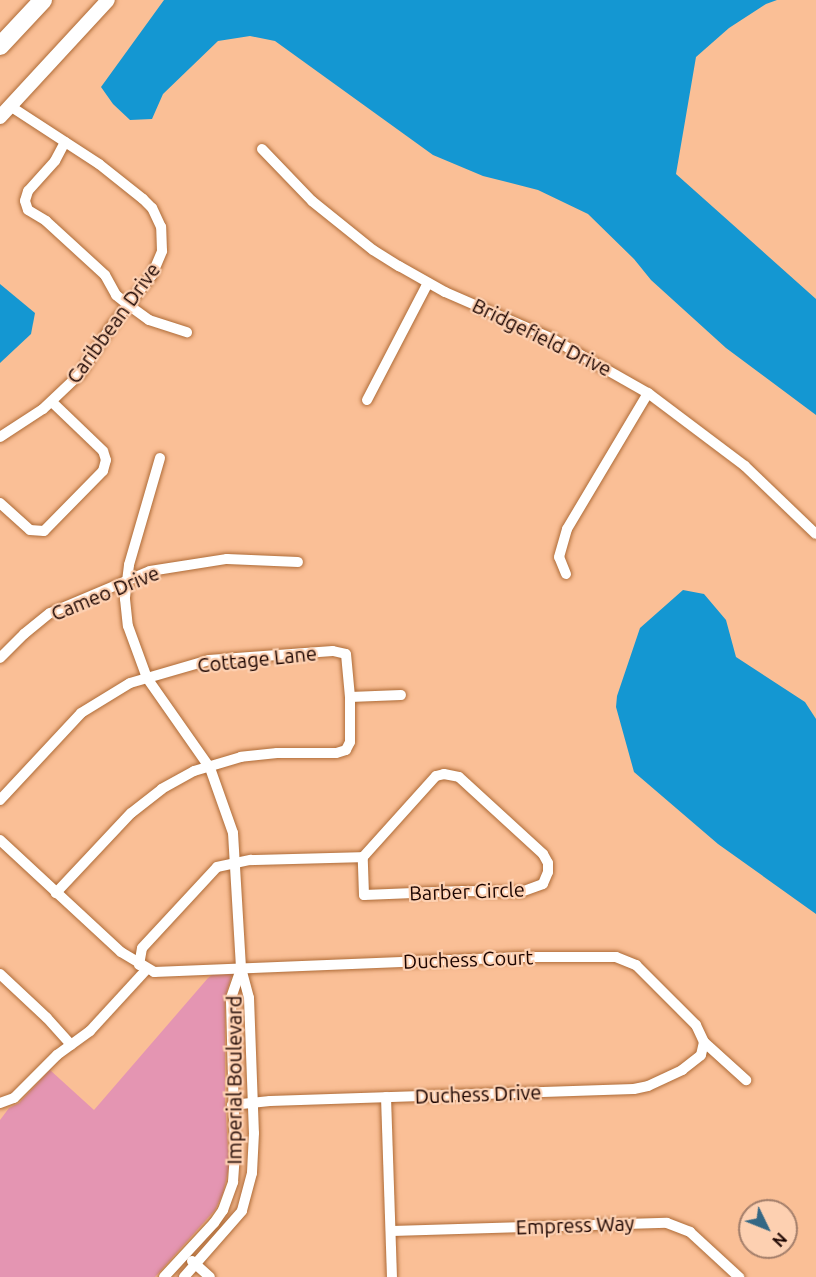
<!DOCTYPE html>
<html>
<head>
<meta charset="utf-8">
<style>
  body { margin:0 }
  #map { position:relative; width:816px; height:1277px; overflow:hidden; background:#fabf96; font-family:Ubuntu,sans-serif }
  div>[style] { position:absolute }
  .green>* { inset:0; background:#e495b2 }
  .water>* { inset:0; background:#1497d2 }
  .roads { filter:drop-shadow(0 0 2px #ae6b37) drop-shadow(0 0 2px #ae6b37) }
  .minor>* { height:10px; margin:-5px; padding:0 5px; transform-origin:5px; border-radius:5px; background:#fff }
  .secondary>* { height:14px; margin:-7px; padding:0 7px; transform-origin:7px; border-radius:7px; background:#fff }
  .motorway>* { height:18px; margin:-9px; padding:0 9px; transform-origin:9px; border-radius:9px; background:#fff }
  span { translate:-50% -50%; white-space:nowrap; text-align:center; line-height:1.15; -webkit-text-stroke:4.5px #fdd0b1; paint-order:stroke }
  .street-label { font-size:20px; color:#1b0400 }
  .north { position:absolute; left:738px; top:1199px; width:60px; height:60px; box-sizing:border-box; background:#fdd0b1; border:2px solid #a37e6a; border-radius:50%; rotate:133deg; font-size:16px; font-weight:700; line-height:24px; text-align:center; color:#1b0400 }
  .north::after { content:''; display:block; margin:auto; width:21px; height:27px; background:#346784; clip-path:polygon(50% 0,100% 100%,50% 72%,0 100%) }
</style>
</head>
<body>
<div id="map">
  <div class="green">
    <div style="clip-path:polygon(232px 974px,225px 998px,225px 1100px,229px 1167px,223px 1193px,215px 1210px,155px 1277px,0 1277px,0 1120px,9px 1108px,19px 1103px,50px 1070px,94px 1110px,208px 978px,212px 975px)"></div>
  </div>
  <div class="water">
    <div style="clip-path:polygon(164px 0,777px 0,766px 4px,729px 28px,696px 57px,676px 174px,816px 299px,816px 415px,726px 348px,651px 280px,634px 259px,588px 214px,538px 190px,483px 176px,433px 155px,275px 41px,250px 36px,218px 41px,163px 94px,152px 119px,130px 120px,113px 104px,101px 87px)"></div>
    <div style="clip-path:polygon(0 284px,35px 313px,31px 334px,0 363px)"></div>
    <div style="clip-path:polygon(683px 590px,704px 594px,726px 620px,736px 657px,805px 702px,816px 719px,816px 914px,718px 844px,634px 772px,616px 707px,617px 696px,640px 628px)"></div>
  </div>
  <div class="roads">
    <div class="minor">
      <div style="left:65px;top:142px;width:21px;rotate:118deg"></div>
      <div style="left:55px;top:161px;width:40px;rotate:132deg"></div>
      <div style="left:28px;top:191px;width:10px;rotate:107deg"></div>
      <div style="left:25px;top:201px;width:9px;rotate:72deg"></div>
      <div style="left:28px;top:210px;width:21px;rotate:31deg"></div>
      <div style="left:46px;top:221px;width:80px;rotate:42.5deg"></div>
      <div style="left:105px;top:275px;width:23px;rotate:61deg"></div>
      <div style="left:116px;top:295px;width:14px;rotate:39deg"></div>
      <div style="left:127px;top:304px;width:27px;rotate:36deg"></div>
      <div style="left:149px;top:320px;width:40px;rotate:18deg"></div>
      <div style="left:262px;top:149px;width:72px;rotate:46.1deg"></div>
      <div style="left:312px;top:201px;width:78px;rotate:38.8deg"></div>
      <div style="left:373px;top:250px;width:31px;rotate:32deg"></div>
      <div style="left:399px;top:266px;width:53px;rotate:29.5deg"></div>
      <div style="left:445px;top:292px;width:116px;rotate:23.5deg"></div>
      <div style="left:551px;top:338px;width:112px;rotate:29.6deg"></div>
      <div style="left:648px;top:393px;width:121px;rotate:37deg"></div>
      <div style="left:745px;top:466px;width:98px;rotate:43.8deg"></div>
      <div style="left:367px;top:400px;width:132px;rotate:-62.5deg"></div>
      <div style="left:0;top:437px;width:51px;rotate:-33.1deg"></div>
      <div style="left:43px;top:409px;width:51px;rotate:-43.4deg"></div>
      <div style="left:80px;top:374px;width:55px;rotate:-56.9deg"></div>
      <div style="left:110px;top:328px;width:68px;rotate:-51.6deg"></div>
      <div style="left:152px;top:275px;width:26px;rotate:-67deg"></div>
      <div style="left:162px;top:251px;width:24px;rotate:-92deg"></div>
      <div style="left:161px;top:227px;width:21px;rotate:-115deg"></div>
      <div style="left:152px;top:208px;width:13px;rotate:-135deg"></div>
      <div style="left:143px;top:199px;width:56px;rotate:-141.5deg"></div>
      <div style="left:99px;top:164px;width:106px;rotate:-146.9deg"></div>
      <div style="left:160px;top:458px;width:111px;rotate:106.2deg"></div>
      <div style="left:129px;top:565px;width:34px;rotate:97deg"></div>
      <div style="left:125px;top:599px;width:27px;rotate:84deg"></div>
      <div style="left:128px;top:626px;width:55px;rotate:69.9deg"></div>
      <div style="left:147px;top:678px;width:110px;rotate:55deg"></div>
      <div style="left:210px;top:768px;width:69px;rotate:70.5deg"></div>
      <div style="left:233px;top:833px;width:135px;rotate:86.6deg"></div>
      <div style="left:241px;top:968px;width:31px;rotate:75deg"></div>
      <div style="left:249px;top:998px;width:135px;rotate:87.9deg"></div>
      <div style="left:254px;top:1133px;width:40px;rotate:92.9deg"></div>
      <div style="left:252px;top:1173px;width:39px;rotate:105deg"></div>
      <div style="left:242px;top:1211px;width:88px;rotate:131.3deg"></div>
      <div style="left:0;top:503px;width:40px;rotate:42deg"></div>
      <div style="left:30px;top:530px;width:14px;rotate:4deg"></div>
      <div style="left:44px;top:531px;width:84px;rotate:-45.5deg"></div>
      <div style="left:103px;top:471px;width:11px;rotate:-75deg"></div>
      <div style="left:106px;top:460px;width:9px;rotate:-108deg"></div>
      <div style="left:103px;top:451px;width:71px;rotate:-136.1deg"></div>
      <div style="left:566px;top:574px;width:18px;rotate:-112deg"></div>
      <div style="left:559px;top:557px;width:29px;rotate:-74deg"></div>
      <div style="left:567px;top:529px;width:158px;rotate:-59.2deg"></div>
      <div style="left:0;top:658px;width:34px;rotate:-45deg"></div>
      <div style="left:24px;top:634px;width:33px;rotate:-39deg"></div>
      <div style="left:50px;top:613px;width:108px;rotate:-22.8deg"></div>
      <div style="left:150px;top:571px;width:78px;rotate:-8.9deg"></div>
      <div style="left:227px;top:559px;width:71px;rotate:2.4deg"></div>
      <div style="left:350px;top:697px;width:51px;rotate:-2.2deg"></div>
      <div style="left:444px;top:774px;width:15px;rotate:11deg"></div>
      <div style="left:459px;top:777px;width:114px;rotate:42.5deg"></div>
      <div style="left:543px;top:854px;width:10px;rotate:61deg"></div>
      <div style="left:548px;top:863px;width:9px;rotate:90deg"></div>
      <div style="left:548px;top:872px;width:13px;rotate:113deg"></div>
      <div style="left:543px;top:884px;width:23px;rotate:160deg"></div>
      <div style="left:521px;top:892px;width:58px;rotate:-179deg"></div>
      <div style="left:463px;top:891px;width:99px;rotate:177.7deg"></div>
      <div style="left:364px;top:895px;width:38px;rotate:-92deg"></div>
      <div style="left:363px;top:857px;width:109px;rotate:-48deg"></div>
      <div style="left:436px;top:776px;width:8px;rotate:-14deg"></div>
      <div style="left:0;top:800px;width:119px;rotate:-47deg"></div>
      <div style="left:81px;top:713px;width:57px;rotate:-31.5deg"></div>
      <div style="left:130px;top:683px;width:82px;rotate:-16.2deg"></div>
      <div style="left:209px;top:660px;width:124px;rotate:-4.2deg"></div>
      <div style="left:333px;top:651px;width:13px;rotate:13deg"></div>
      <div style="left:346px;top:654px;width:43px;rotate:84.7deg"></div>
      <div style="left:350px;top:697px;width:45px;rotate:90deg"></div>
      <div style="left:350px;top:742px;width:9px;rotate:117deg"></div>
      <div style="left:346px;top:750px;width:10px;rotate:163deg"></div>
      <div style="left:336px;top:753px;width:59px;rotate:180deg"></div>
      <div style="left:277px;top:753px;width:36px;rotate:174deg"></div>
      <div style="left:241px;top:757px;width:49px;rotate:163.4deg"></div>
      <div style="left:194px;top:771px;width:37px;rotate:151deg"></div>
      <div style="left:162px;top:789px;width:39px;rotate:142deg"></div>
      <div style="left:131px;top:813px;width:110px;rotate:133.2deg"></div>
      <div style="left:0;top:840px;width:165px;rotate:42.8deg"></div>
      <div style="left:121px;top:952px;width:39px;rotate:31deg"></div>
      <div style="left:154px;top:972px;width:371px;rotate:-2.3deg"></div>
      <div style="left:525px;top:957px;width:91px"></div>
      <div style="left:616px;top:957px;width:22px;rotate:22deg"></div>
      <div style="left:636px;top:965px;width:85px;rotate:45deg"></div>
      <div style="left:696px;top:1025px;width:19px;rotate:65deg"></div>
      <div style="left:704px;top:1042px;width:57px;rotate:42.1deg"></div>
      <div style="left:139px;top:965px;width:17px;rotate:-80deg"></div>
      <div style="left:142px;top:948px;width:110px;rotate:-47.2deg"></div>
      <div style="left:217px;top:867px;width:35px;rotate:-12deg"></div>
      <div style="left:251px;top:860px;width:112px;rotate:-1.5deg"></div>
      <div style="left:0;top:974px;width:64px;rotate:43.1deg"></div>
      <div style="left:47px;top:1018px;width:36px;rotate:48deg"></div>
      <div style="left:386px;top:1097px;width:180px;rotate:88.1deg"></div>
      <div style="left:0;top:1103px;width:15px;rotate:-20deg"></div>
      <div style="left:14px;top:1098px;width:61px;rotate:-45deg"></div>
      <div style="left:57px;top:1055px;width:41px;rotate:-36deg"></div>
      <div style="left:90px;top:1031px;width:84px;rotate:-47.4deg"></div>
      <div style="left:232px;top:1105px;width:38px;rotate:-6deg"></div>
      <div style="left:270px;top:1101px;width:364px;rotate:-1.9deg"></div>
      <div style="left:634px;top:1089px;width:14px;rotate:-12deg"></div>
      <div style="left:648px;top:1086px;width:38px;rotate:-25deg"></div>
      <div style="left:682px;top:1070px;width:24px;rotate:-38deg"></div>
      <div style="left:701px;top:1055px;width:13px;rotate:-77deg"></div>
      <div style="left:392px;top:1231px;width:275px;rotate:-1.7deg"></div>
      <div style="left:667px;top:1223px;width:25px;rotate:21deg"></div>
      <div style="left:690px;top:1232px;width:67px;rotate:42.6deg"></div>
      <div style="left:192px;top:1261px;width:24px;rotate:42deg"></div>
      <div style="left:164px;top:1277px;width:74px;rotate:-47.2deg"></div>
      <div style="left:214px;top:1223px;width:16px;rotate:-55deg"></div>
      <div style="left:223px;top:1210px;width:30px;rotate:-70deg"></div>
      <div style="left:233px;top:1182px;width:28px;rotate:-86deg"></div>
      <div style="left:235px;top:1154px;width:156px;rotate:-91.5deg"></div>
      <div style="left:231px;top:998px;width:31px;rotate:-71deg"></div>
    </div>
    <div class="secondary">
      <div style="left:0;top:117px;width:159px;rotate:-47.3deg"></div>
    </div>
    <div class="motorway">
      <div style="left:0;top:46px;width:63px;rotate:-46.9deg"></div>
    </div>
  </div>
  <div class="street-label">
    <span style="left:113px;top:323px;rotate:-54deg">Caribbean Drive</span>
    <span style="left:542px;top:337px;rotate:26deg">Bridgefield Drive</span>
    <span style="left:105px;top:593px;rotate:-22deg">Cameo Drive</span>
    <span style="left:257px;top:659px;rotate:-6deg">Cottage Lane</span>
    <span style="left:467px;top:891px;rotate:-2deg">Barber Circle</span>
    <span style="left:468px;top:959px;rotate:-2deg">Duchess Court</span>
    <span style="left:234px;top:1080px;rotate:-90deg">Imperial Boulevard</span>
    <span style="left:478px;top:1094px;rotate:-2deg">Duchess Drive</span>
    <span style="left:575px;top:1225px;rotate:-2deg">Empress Way</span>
  </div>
  <div class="north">N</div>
</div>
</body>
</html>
